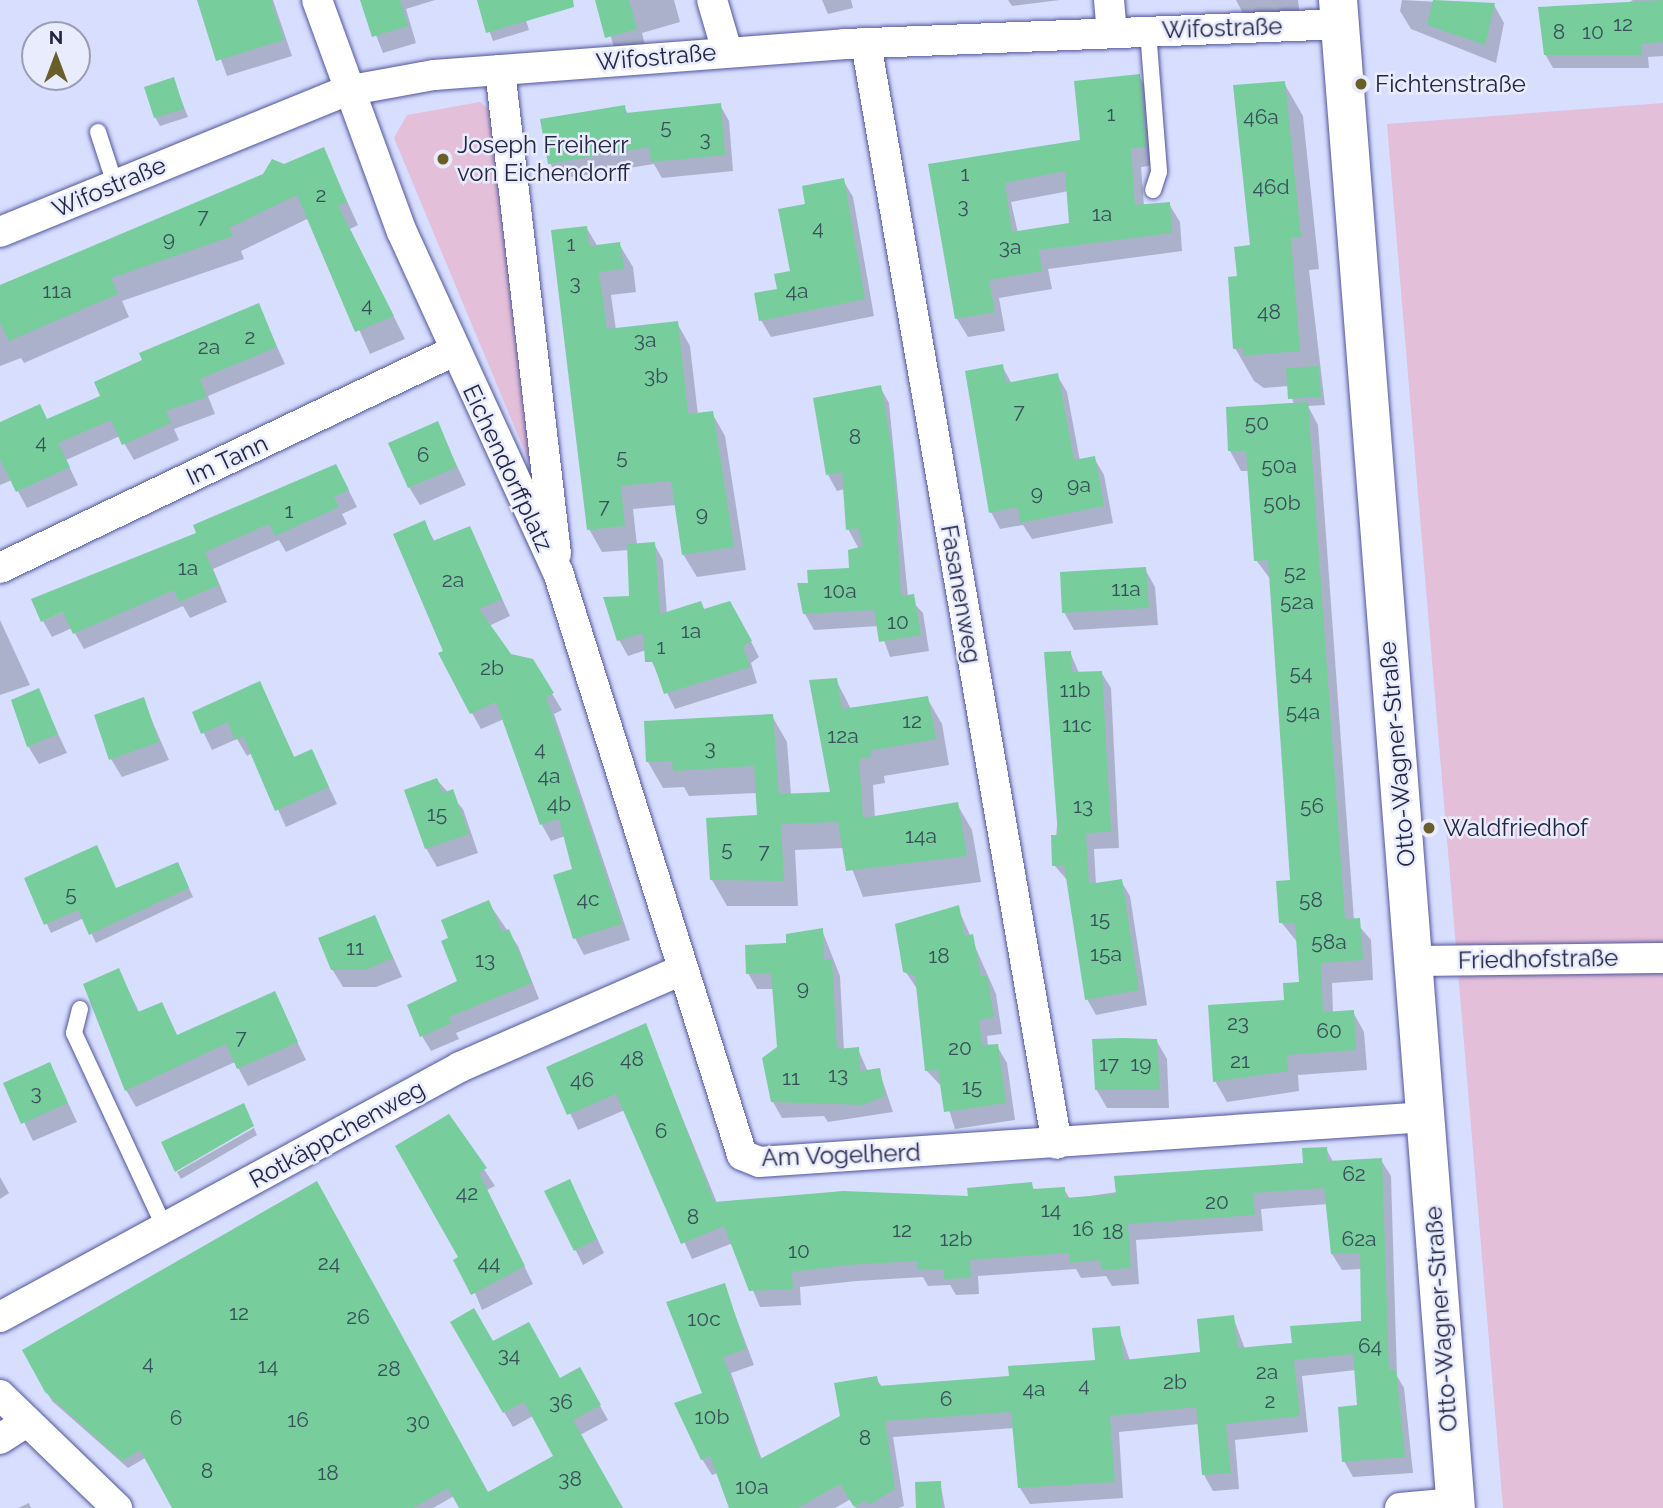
<!DOCTYPE html>
<html>
<head>
<meta charset="utf-8">
<style>
  body { margin:0 }
  #map { position:relative; width:1663px; height:1508px; overflow:hidden; background:#d8defe; font-family:Raleway,sans-serif }
  div>[style] { position:absolute }
  .green>* { inset:0; background:#e4bfd9 }
  .shadow>* { inset:0; background:#0003 }
  .building>* { inset:0; background:#78cd9c }
  .roads { filter:drop-shadow(0 0 2px #50579c) drop-shadow(0 0 2px #50579c) }
  .lane>* { height:16px; margin:-8px; padding:0 8px; transform-origin:8px; border-radius:8px; background:#fff }
  .street>* { height:30px; margin:-15px; padding:0 15px; transform-origin:15px; border-radius:15px; background:#fff }
  .secondary>* { height:38px; margin:-19px; padding:0 19px; transform-origin:19px; border-radius:19px; background:#fff }
  .dots>* { width:19px; height:19px; translate:-50% -50%; box-sizing:border-box; border:4px solid #e9ecfd; border-radius:50% }
  span { translate:-50% -50%; white-space:nowrap; text-align:center; line-height:1.15; -webkit-text-stroke:5px #e9ecfd; paint-order:stroke }
  .number-label { font-size:21px; color:#38505a }
  .number-label span { -webkit-text-stroke-width:0 }
  .street-label { font-size:24px; color:#232644 }
  .poi-label { font-size:24px; color:#232644 }
  .left { translate:0 -50%; text-align:left }
  .north { position:absolute; left:21px; top:21px; width:70px; height:70px; box-sizing:border-box; background:#e9ecfd; border:2px solid #9a9db3; border-radius:50%; rotate:0deg; font-size:19px; font-weight:700; line-height:28px; text-align:center; color:#232644 }
  .north::after { content:''; display:block; margin:auto; width:24px; height:32px; background:#695d2a; clip-path:polygon(50% 0,100% 100%,50% 72%,0 100%) }
</style>
</head>
<body>
<div id="map">
  <div class="green">
    <div style="clip-path:polygon(480px 102px,490px 110px,532px 469px,394px 138px,407px 115px)"></div>
    <div style="clip-path:polygon(1663px 103px,1663px 1508px,1503px 1508px,1387px 124px)"></div>
  </div>
  <div class="shadow">
    <div style="clip-path:polygon(199px 0,273px 0,292px 56px,227px 76px)"></div>
    <div style="clip-path:polygon(362px 0,435px 0,406px 9px,416px 43px,383px 53px)"></div>
    <div style="clip-path:polygon(478px 0,520px 0,529px 30px,493px 41px)"></div>
    <div style="clip-path:polygon(599px 0,674px 0,680px 22px,642px 33px,645px 45px,616px 53px)"></div>
    <div style="clip-path:polygon(822px 0,851px 0,853px 8px,828px 14px)"></div>
    <div style="clip-path:polygon(1008px 0,1060px 0,1012px 6px)"></div>
    <div style="clip-path:polygon(1236px 0,1298px 0,1300px 17px,1247px 21px)"></div>
    <div style="clip-path:polygon(1402px 0,1494px 5px,1504px 23px,1496px 63px,1411px 29px,1400px 11px)"></div>
    <div style="clip-path:polygon(1633px 0,1663px 0,1663px 56px,1648px 57px,1649px 68px,1553px 68px,1545px 54px)"></div>
    <div style="clip-path:polygon(evenodd,1139px 76px,1150px 95px,1156px 165px,1141px 167px,1144px 206px,1169px 204px,1180px 222px,1182px 251px,1048px 269px,1052px 289px,999px 298px,1005px 331px,968px 337px,957px 319px,930px 165px,1082px 141px,1139px 76px,1069px 191px,1071px 225px,1018px 233px,1011px 202px,1069px 191px)"></div>
    <div style="clip-path:polygon(173px 79px,188px 117px,160px 126px,155px 117px)"></div>
    <div style="clip-path:polygon(1284px 83px,1303px 116px,1319px 269px,1309px 270px,1325px 405px,1308px 406px,1318px 425px,1354px 920px,1371px 940px,1373px 980px,1332px 983px,1333px 1013px,1353px 1012px,1364px 1032px,1367px 1070px,1298px 1075px,1299px 1091px,1227px 1102px,1215px 1081px,1301px 984px,1298px 943px,1281px 922px,1292px 881px,1271px 580px,1256px 560px,1249px 471px,1241px 471px,1230px 451px,1294px 405px,1289px 386px,1264px 388px,1254px 381px,1235px 348px,1239px 278px,1252px 247px)"></div>
    <div style="clip-path:polygon(720px 105px,729px 121px,733px 171px,662px 178px,654px 164px,559px 179px,550px 163px,624px 107px,628px 114px)"></div>
    <div style="clip-path:polygon(323px 149px,358px 225px,350px 229px,405px 339px,370px 354px,309px 218px,241px 251px,244px 259px,122px 301px,129px 317px,24px 363px,21px 358px,0 366px,0 286px)"></div>
    <div style="clip-path:polygon(843px 180px,853px 197px,874px 316px,771px 337px,761px 320px,792px 272px,807px 205px)"></div>
    <div style="clip-path:polygon(586px 227px,598px 247px,619px 244px,633px 267px,636px 292px,611px 295px,616px 330px,677px 323px,690px 346px,698px 415px,712px 413px,725px 436px,746px 570px,697px 577px,683px 554px,676px 505px,633px 509px,637px 545px,654px 544px,663px 560px,667px 614px,705px 610px,739px 618px,759px 657px,751px 663px,757px 683px,675px 709px,646px 650px,628px 656px,619px 640px,631px 598px,629px 550px,602px 552px,589px 529px)"></div>
    <div style="clip-path:polygon(258px 306px,285px 364px,208px 396px,215px 414px,174px 429px,179px 440px,134px 460px,120px 436px,66px 460px,78px 485px,27px 508px,12px 480px,0 485px,0 424px,48px 420px,102px 397px)"></div>
    <div style="clip-path:polygon(1002px 366px,1012px 384px,1057px 375px,1067px 392px,1080px 461px,1094px 458px,1104px 475px,1113px 523px,1032px 539px,1023px 525px,1000px 529px,991px 512px)"></div>
    <div style="clip-path:polygon(880px 387px,889px 403px,908px 597px,923px 613px,929px 651px,890px 657px,879px 626px,814px 630px,805px 614px,809px 584px,851px 569px,859px 549px,848px 529px,845px 489px,837px 491px,828px 475px)"></div>
    <div style="clip-path:polygon(437px 424px,466px 485px,420px 505px,409px 487px)"></div>
    <div style="clip-path:polygon(345px 483px,357px 507px,342px 514px,347px 524px,286px 552px,279px 540px,213px 569px,227px 602px,190px 618px,183px 606px,84px 649px,72px 628px,52px 637px,43px 621px)"></div>
    <div style="clip-path:polygon(424px 522px,435px 542px,470px 528px,510px 616px,489px 626px,510px 655px,532px 661px,562px 710px,554px 714px,630px 940px,584px 955px,575px 938px,556px 876px,575px 870px,565px 836px,551px 841px,542px 825px,504px 719px,481px 729px,472px 713px,445px 652px)"></div>
    <div style="clip-path:polygon(1145px 569px,1155px 587px,1158px 625px,1074px 630px,1064px 612px)"></div>
    <div style="clip-path:polygon(0 620px,30px 685px,0 695px)"></div>
    <div style="clip-path:polygon(1070px 652px,1079px 673px,1101px 672px,1111px 688px,1119px 848px,1094px 849px,1096px 884px,1121px 881px,1130px 896px,1147px 1005px,1096px 1015px,1087px 999px,1068px 881px,1054px 865px)"></div>
    <div style="clip-path:polygon(836px 680px,851px 709px,927px 698px,942px 724px,949px 765px,884px 776px,885px 783px,873px 785px,875px 818px,957px 804px,972px 830px,981px 882px,863px 897px,844px 848px,795px 850px,798px 906px,727px 906px,712px 880px,758px 816px,757px 793px,689px 796px,684px 787px,663px 788px,648px 762px,772px 716px,787px 742px,791px 795px,832px 794px)"></div>
    <div style="clip-path:polygon(260px 683px,295px 759px,312px 751px,337px 804px,286px 827px,252px 753px,247px 756px,237px 739px,212px 750px,194px 713px)"></div>
    <div style="clip-path:polygon(38px 691px,67px 753px,39px 764px,28px 746px)"></div>
    <div style="clip-path:polygon(143px 700px,169px 760px,122px 777px,111px 759px)"></div>
    <div style="clip-path:polygon(437px 780px,463px 809px,478px 853px,437px 867px,426px 848px)"></div>
    <div style="clip-path:polygon(182px 872px,193px 897px,96px 943px,84px 918px,51px 933px,26px 879px,116px 890px)"></div>
    <div style="clip-path:polygon(488px 902px,518px 946px,539px 999px,456px 1033px,459px 1039px,431px 1051px,422px 1036px,459px 982px,451px 939px)"></div>
    <div style="clip-path:polygon(958px 908px,996px 994px,1002px 1034px,987px 1036px,988px 1046px,997px 1046px,1007px 1063px,1015px 1120px,955px 1129px,942px 1087px,927px 1071px,918px 990px,905px 971px)"></div>
    <div style="clip-path:polygon(375px 917px,402px 977px,376px 987px,343px 987px,332px 969px)"></div>
    <div style="clip-path:polygon(822px 930px,840px 976px,844px 1050px,858px 1049px,868px 1072px,879px 1070px,893px 1112px,828px 1122px,824px 1116px,782px 1118px,773px 1102px,779px 1047px,774px 989px,757px 989px,748px 973px)"></div>
    <div style="clip-path:polygon(118px 970px,140px 1014px,161px 1004px,178px 1037px,274px 994px,306px 1060px,248px 1086px,235px 1062px,136px 1107px,126px 1090px)"></div>
    <div style="clip-path:polygon(645px 1026px,717px 1203px,969px 1198px,1031px 1184px,1035px 1191px,1064px 1189px,1070px 1199px,1304px 1164px,1326px 1149px,1334px 1163px,1381px 1160px,1391px 1176px,1397px 1376px,1404px 1388px,1413px 1473px,1353px 1477px,1344px 1461px,1359px 1407px,1356px 1370px,1302px 1376px,1308px 1432px,1235px 1440px,1239px 1489px,1213px 1491px,1204px 1475px,1199px 1424px,1119px 1432px,1123px 1498px,1030px 1504px,1020px 1488px,1014px 1428px,893px 1437px,904px 1506px,898px 1508px,856px 1508px,851px 1499px,835px 1508px,731px 1508px,718px 1473px,712px 1475px,702px 1459px,704px 1394px,724px 1285px,754px 1365px,731px 1373px,762px 1460px,841px 1417px,876px 1378px,882px 1387px,1010px 1378px,1097px 1362px,1119px 1328px,1130px 1361px,1202px 1354px,1233px 1317px,1245px 1349px,1294px 1345px,1363px 1323px,1362px 1269px,1342px 1270px,1332px 1254px,1328px 1204px,1261px 1209px,1263px 1231px,1136px 1240px,1139px 1284px,1112px 1286px,1106px 1276px,1081px 1278px,1076px 1269px,978px 1276px,979px 1294px,956px 1295px,950px 1285px,928px 1286px,923px 1277px,857px 1281px,800px 1287px,801px 1305px,760px 1307px,733px 1243px,692px 1259px,625px 1110px,578px 1130px,549px 1068px)"></div>
    <div style="clip-path:polygon(1156px 1040px,1167px 1059px,1169px 1108px,1107px 1108px,1096px 1089px)"></div>
    <div style="clip-path:polygon(50px 1065px,77px 1122px,33px 1141px,6px 1084px)"></div>
    <div style="clip-path:polygon(449px 1116px,495px 1186px,487px 1190px,533px 1284px,482px 1310px,461px 1258px)"></div>
    <div style="clip-path:polygon(254px 1128px,257px 1135px,181px 1179px,177px 1172px)"></div>
    <div style="clip-path:polygon(0 1177px,9px 1193px,0 1199px)"></div>
    <div style="clip-path:polygon(316px 1184px,495px 1508px,461px 1508px,454px 1496px,433px 1508px,174px 1508px,147px 1457px,128px 1468px,52px 1401px,24px 1351px)"></div>
    <div style="clip-path:polygon(547px 1192px,577px 1196px,604px 1253px,583px 1265px)"></div>
    <div style="clip-path:polygon(452px 1323px,560px 1380px,580px 1370px,608px 1420px,580px 1435px,621px 1508px,521px 1508px,555px 1457px,533px 1416px,513px 1427px)"></div>
    <div style="clip-path:polygon(940px 1482px,945px 1508px,918px 1508px)"></div>
    <div style="clip-path:polygon(29px 1503px,31px 1508px,18px 1508px)"></div>
  </div>
  <div class="building">
    <div style="clip-path:polygon(197px 0,271px 0,284px 40px,216px 61px)"></div>
    <div style="clip-path:polygon(360px 0,400px 0,408px 26px,372px 37px)"></div>
    <div style="clip-path:polygon(477px 0,573px 0,574px 7px,486px 33px)"></div>
    <div style="clip-path:polygon(595px 0,629px 0,637px 29px,605px 38px)"></div>
    <div style="clip-path:polygon(1433px 0,1495px 3px,1485px 45px,1427px 25px)"></div>
    <div style="clip-path:polygon(1663px 0,1663px 42px,1641px 44px,1642px 55px,1544px 55px,1538px 7px)"></div>
    <div style="clip-path:polygon(evenodd,1140px 74px,1146px 147px,1131px 148px,1135px 205px,1170px 202px,1172px 233px,1039px 250px,1042px 271px,989px 280px,995px 312px,955px 319px,928px 164px,1080px 140px,1074px 81px,1140px 74px,1065px 171px,1069px 223px,1012px 232px,1005px 183px,1065px 171px)"></div>
    <div style="clip-path:polygon(174px 77px,184px 109px,154px 118px,144px 87px)"></div>
    <div style="clip-path:polygon(1285px 81px,1301px 237px,1291px 237px,1300px 351px,1243px 356px,1243px 348px,1233px 349px,1228px 277px,1237px 276px,1234px 247px,1250px 245px,1233px 85px)"></div>
    <div style="clip-path:polygon(721px 103px,725px 155px,651px 162px,649px 147px,548px 164px,540px 119px,625px 105px,626px 113px)"></div>
    <div style="clip-path:polygon(324px 147px,347px 202px,338px 206px,394px 316px,355px 332px,297px 195px,229px 228px,233px 236px,111px 278px,118px 294px,9px 341px,0 323px,0 285px,263px 174px,272px 159px,284px 164px)"></div>
    <div style="clip-path:polygon(844px 178px,865px 299px,759px 321px,754px 293px,777px 289px,774px 274px,790px 271px,778px 209px,805px 204px,802px 186px)"></div>
    <div style="clip-path:polygon(587px 226px,589px 246px,620px 242px,624px 269px,599px 272px,607px 329px,678px 321px,688px 414px,713px 411px,734px 547px,682px 555px,671px 481px,621px 486px,625px 526px,587px 530px,551px 230px)"></div>
    <div style="clip-path:polygon(259px 303px,277px 347px,200px 379px,207px 397px,166px 411px,171px 423px,122px 445px,111px 420px,58px 443px,70px 467px,16px 492px,0 459px,0 422px,40px 404px,47px 419px,100px 396px,94px 382px,142px 360px,139px 353px)"></div>
    <div style="clip-path:polygon(1003px 364px,1006px 383px,1058px 373px,1074px 460px,1095px 456px,1104px 506px,1020px 523px,1018px 507px,989px 513px,965px 371px)"></div>
    <div style="clip-path:polygon(1319px 366px,1321px 397px,1288px 399px,1286px 368px)"></div>
    <div style="clip-path:polygon(881px 385px,893px 454px,901px 596px,914px 594px,921px 635px,879px 642px,874px 610px,803px 614px,797px 583px,808px 583px,807px 570px,849px 568px,848px 550px,863px 546px,858px 528px,846px 530px,842px 472px,826px 475px,813px 398px)"></div>
    <div style="clip-path:polygon(1308px 402px,1345px 919px,1360px 918px,1363px 960px,1321px 963px,1323px 1012px,1354px 1010px,1356px 1050px,1287px 1055px,1288px 1071px,1213px 1082px,1208px 1005px,1284px 1000px,1283px 983px,1299px 982px,1295px 923px,1279px 923px,1276px 881px,1290px 880px,1268px 560px,1254px 561px,1246px 451px,1228px 451px,1226px 407px)"></div>
    <div style="clip-path:polygon(438px 421px,457px 467px,408px 488px,388px 443px)"></div>
    <div style="clip-path:polygon(336px 464px,349px 490px,334px 497px,339px 507px,275px 536px,269px 524px,205px 552px,219px 585px,179px 602px,174px 590px,73px 634px,63px 612px,41px 622px,31px 599px,196px 533px,193px 525px)"></div>
    <div style="clip-path:polygon(425px 520px,433px 541px,470px 526px,502px 599px,479px 609px,511px 654px,533px 659px,554px 693px,546px 697px,622px 924px,573px 939px,553px 875px,572px 869px,559px 819px,540px 825px,496px 702px,470px 714px,438px 653px,443px 651px,393px 534px)"></div>
    <div style="clip-path:polygon(655px 542px,660px 614px,701px 601px,704px 609px,730px 601px,752px 641px,743px 646px,750px 667px,664px 694px,653px 662px,645px 662px,643px 633px,617px 641px,603px 597px,629px 596px,627px 544px)"></div>
    <div style="clip-path:polygon(1146px 567px,1149px 608px,1062px 613px,1060px 572px)"></div>
    <div style="clip-path:polygon(1071px 651px,1072px 672px,1102px 671px,1111px 832px,1086px 833px,1089px 884px,1122px 879px,1139px 990px,1085px 1000px,1064px 865px,1052px 866px,1051px 835px,1058px 835px,1044px 652px)"></div>
    <div style="clip-path:polygon(837px 678px,842px 709px,928px 696px,936px 739px,870px 751px,871px 757px,859px 759px,863px 818px,958px 802px,967px 856px,846px 871px,838px 822px,781px 824px,784px 881px,710px 880px,706px 818px,757px 815px,754px 766px,673px 771px,672px 761px,646px 762px,644px 721px,773px 714px,779px 794px,830px 792px,809px 680px)"></div>
    <div style="clip-path:polygon(260px 681px,294px 757px,312px 749px,329px 787px,275px 811px,243px 736px,235px 740px,228px 722px,201px 734px,192px 712px)"></div>
    <div style="clip-path:polygon(39px 688px,58px 734px,27px 747px,11px 700px)"></div>
    <div style="clip-path:polygon(144px 697px,159px 742px,109px 760px,94px 715px)"></div>
    <div style="clip-path:polygon(437px 778px,443px 793px,453px 789px,469px 834px,425px 849px,404px 790px)"></div>
    <div style="clip-path:polygon(97px 845px,116px 888px,178px 862px,189px 888px,89px 935px,78px 910px,44px 925px,24px 878px)"></div>
    <div style="clip-path:polygon(489px 900px,502px 932px,509px 929px,532px 983px,449px 1017px,452px 1023px,420px 1037px,407px 1005px,457px 981px,441px 941px,448px 938px,441px 920px)"></div>
    <div style="clip-path:polygon(959px 905px,965px 936px,973px 934px,981px 976px,987px 976px,994px 1017px,979px 1020px,982px 1045px,998px 1044px,1006px 1103px,944px 1112px,938px 1070px,925px 1071px,915px 976px,903px 972px,895px 924px)"></div>
    <div style="clip-path:polygon(375px 915px,393px 958px,365px 970px,331px 970px,318px 938px)"></div>
    <div style="clip-path:polygon(823px 928px,824px 959px,832px 959px,837px 1049px,859px 1047px,860px 1071px,880px 1068px,885px 1096px,862px 1105px,771px 1102px,762px 1058px,777px 1047px,771px 973px,746px 974px,745px 945px,786px 943px,786px 934px)"></div>
    <div style="clip-path:polygon(119px 968px,138px 1012px,162px 1002px,177px 1035px,275px 991px,298px 1042px,237px 1069px,226px 1044px,125px 1091px,83px 984px)"></div>
    <div style="clip-path:polygon(646px 1023px,714px 1202px,843px 1191px,968px 1196px,967px 1188px,1032px 1182px,1033px 1189px,1065px 1187px,1065px 1198px,1116px 1194px,1114px 1176px,1303px 1163px,1302px 1148px,1327px 1147px,1328px 1161px,1382px 1158px,1389px 1370px,1396px 1370px,1405px 1457px,1342px 1462px,1338px 1407px,1357px 1405px,1353px 1354px,1294px 1360px,1300px 1416px,1226px 1424px,1231px 1473px,1202px 1475px,1196px 1407px,1110px 1416px,1115px 1482px,1018px 1488px,1011px 1412px,885px 1421px,895px 1489px,869px 1505px,866px 1500px,854px 1507px,840px 1484px,798px 1508px,729px 1508px,710px 1456px,701px 1460px,674px 1403px,702px 1393px,666px 1302px,725px 1283px,746px 1349px,723px 1357px,760px 1459px,840px 1416px,834px 1383px,877px 1376px,879px 1386px,1009px 1376px,1008px 1366px,1095px 1360px,1092px 1328px,1120px 1326px,1124px 1360px,1200px 1352px,1197px 1319px,1234px 1315px,1238px 1348px,1292px 1343px,1290px 1326px,1361px 1321px,1360px 1253px,1331px 1254px,1324px 1188px,1253px 1193px,1255px 1215px,1128px 1224px,1131px 1268px,1101px 1270px,1100px 1260px,1070px 1263px,1069px 1253px,970px 1260px,971px 1278px,944px 1279px,944px 1269px,917px 1270px,917px 1261px,847px 1265px,792px 1272px,793px 1289px,749px 1291px,724px 1226px,681px 1244px,616px 1094px,567px 1115px,546px 1067px)"></div>
    <div style="clip-path:polygon(1123px 1038px,1157px 1039px,1160px 1090px,1095px 1090px,1092px 1039px)"></div>
    <div style="clip-path:polygon(50px 1062px,68px 1103px,21px 1124px,3px 1083px)"></div>
    <div style="clip-path:polygon(244px 1103px,254px 1126px,175px 1172px,161px 1142px)"></div>
    <div style="clip-path:polygon(449px 1114px,487px 1168px,479px 1173px,525px 1266px,471px 1295px,453px 1260px,458px 1257px,395px 1146px)"></div>
    <div style="clip-path:polygon(570px 1179px,597px 1239px,574px 1251px,544px 1191px)"></div>
    <div style="clip-path:polygon(317px 1181px,488px 1492px,553px 1456px,524px 1402px,503px 1413px,450px 1322px,474px 1308px,493px 1341px,529px 1322px,560px 1378px,580px 1367px,601px 1405px,573px 1420px,623px 1508px,459px 1508px,448px 1488px,413px 1508px,172px 1508px,140px 1450px,122px 1461px,45px 1392px,22px 1350px)"></div>
    <div style="clip-path:polygon(941px 1481px,942px 1508px,916px 1508px,915px 1482px)"></div>
  </div>
  <div class="roads">
    <div class="lane">
      <div style="left:1148px;top:31px;width:141px;rotate:85.5deg"></div>
      <div style="left:1159px;top:172px;width:19px;rotate:108deg"></div>
      <div style="left:98px;top:132px;width:55px;rotate:71.9deg"></div>
      <div style="left:80px;top:1009px;width:25px;rotate:104deg"></div>
      <div style="left:74px;top:1033px;width:215px;rotate:65deg"></div>
    </div>
    <div class="street">
      <div style="left:317px;top:0;width:247px;rotate:69.9deg"></div>
      <div style="left:402px;top:232px;width:374px;rotate:65.4deg"></div>
      <div style="left:558px;top:572px;width:611px;rotate:72.48deg"></div>
      <div style="left:742px;top:1155px;width:18px;rotate:22deg"></div>
      <div style="left:759px;top:1162px;width:669px;rotate:-3.86deg"></div>
      <div style="left:712px;top:0;width:53px;rotate:73.6deg"></div>
      <div style="left:1109px;top:0;width:33px;rotate:85deg"></div>
      <div style="left:866px;top:43px;width:1117px;rotate:80.16deg"></div>
      <div style="left:500px;top:70px;width:487px;rotate:83.4deg"></div>
      <div style="left:0;top:232px;width:374px;rotate:-22.2deg"></div>
      <div style="left:346px;top:91px;width:89px;rotate:-10.3deg"></div>
      <div style="left:434px;top:75px;width:412px;rotate:-4.3deg"></div>
      <div style="left:845px;top:44px;width:495px;rotate:-2.3deg"></div>
      <div style="left:0;top:568px;width:503px;rotate:-25.55deg"></div>
      <div style="left:1414px;top:961px;width:249px;rotate:-0.7deg"></div>
      <div style="left:0;top:1317px;width:524px;rotate:-28.52deg"></div>
      <div style="left:460px;top:1067px;width:242px;rotate:-23.6deg"></div>
      <div style="left:0;top:1395px;width:163px;rotate:44deg"></div>
      <div style="left:0;top:1439px;width:31px;rotate:-33deg"></div>
      <div style="left:1400px;top:1508px;width:55px;rotate:-5.2deg"></div>
    </div>
    <div class="secondary">
      <div style="left:1338px;top:0;width:1513px;rotate:85.53deg"></div>
    </div>
  </div>
  <div class="dots">
    <div style="left:1361px;top:84px;background:#695d2a"></div>
    <div style="left:443px;top:159px;background:#695d2a"></div>
    <div style="left:1429px;top:828px;background:#695d2a"></div>
  </div>
  <div class="number-label">
    <span style="left:1623px;top:24px">12</span>
    <span style="left:1559px;top:32px">8</span>
    <span style="left:1593px;top:32px">10</span>
    <span style="left:1111px;top:114px">1</span>
    <span style="left:1261px;top:117px">46a</span>
    <span style="left:666px;top:127px">5</span>
    <span style="left:705px;top:139px">3</span>
    <span style="left:965px;top:174px">1</span>
    <span style="left:1271px;top:187px">46d</span>
    <span style="left:321px;top:195px">2</span>
    <span style="left:963px;top:206px">3</span>
    <span style="left:1102px;top:214px">1a</span>
    <span style="left:203px;top:216px">7</span>
    <span style="left:818px;top:228px">4</span>
    <span style="left:169px;top:239px">9</span>
    <span style="left:571px;top:244px">1</span>
    <span style="left:1010px;top:247px">3a</span>
    <span style="left:575px;top:283px">3</span>
    <span style="left:57px;top:291px">11a</span>
    <span style="left:797px;top:291px">4a</span>
    <span style="left:367px;top:305px">4</span>
    <span style="left:1269px;top:312px">48</span>
    <span style="left:250px;top:337px">2</span>
    <span style="left:645px;top:340px">3a</span>
    <span style="left:209px;top:347px">2a</span>
    <span style="left:656px;top:376px">3b</span>
    <span style="left:1019px;top:411px">7</span>
    <span style="left:1257px;top:423px">50</span>
    <span style="left:855px;top:437px">8</span>
    <span style="left:41px;top:442px">4</span>
    <span style="left:423px;top:455px">6</span>
    <span style="left:622px;top:457px">5</span>
    <span style="left:1279px;top:466px">50a</span>
    <span style="left:1079px;top:485px">9a</span>
    <span style="left:1037px;top:493px">9</span>
    <span style="left:1282px;top:503px">50b</span>
    <span style="left:604px;top:506px">7</span>
    <span style="left:289px;top:511px">1</span>
    <span style="left:702px;top:514px">9</span>
    <span style="left:188px;top:568px">1a</span>
    <span style="left:1295px;top:573px">52</span>
    <span style="left:453px;top:580px">2a</span>
    <span style="left:1126px;top:589px">11a</span>
    <span style="left:840px;top:591px">10a</span>
    <span style="left:1297px;top:602px">52a</span>
    <span style="left:898px;top:622px">10</span>
    <span style="left:691px;top:631px">1a</span>
    <span style="left:661px;top:647px">1</span>
    <span style="left:492px;top:668px">2b</span>
    <span style="left:1301px;top:673px">54</span>
    <span style="left:1075px;top:690px">11b</span>
    <span style="left:1303px;top:712px">54a</span>
    <span style="left:912px;top:721px">12</span>
    <span style="left:1077px;top:725px">11c</span>
    <span style="left:843px;top:736px">12a</span>
    <span style="left:710px;top:748px">3</span>
    <span style="left:540px;top:749px">4</span>
    <span style="left:549px;top:776px">4a</span>
    <span style="left:559px;top:804px">4b</span>
    <span style="left:1083px;top:806px">13</span>
    <span style="left:1312px;top:806px">56</span>
    <span style="left:437px;top:814px">15</span>
    <span style="left:921px;top:836px">14a</span>
    <span style="left:727px;top:849px">5</span>
    <span style="left:764px;top:851px">7</span>
    <span style="left:71px;top:894px">5</span>
    <span style="left:588px;top:899px">4c</span>
    <span style="left:1311px;top:900px">58</span>
    <span style="left:1100px;top:919px">15</span>
    <span style="left:1329px;top:942px">58a</span>
    <span style="left:355px;top:948px">11</span>
    <span style="left:1106px;top:954px">15a</span>
    <span style="left:939px;top:956px">18</span>
    <span style="left:485px;top:960px">13</span>
    <span style="left:803px;top:988px">9</span>
    <span style="left:1238px;top:1023px">23</span>
    <span style="left:1329px;top:1031px">60</span>
    <span style="left:241px;top:1037px">7</span>
    <span style="left:960px;top:1048px">20</span>
    <span style="left:632px;top:1059px">48</span>
    <span style="left:1240px;top:1061px">21</span>
    <span style="left:1109px;top:1064px">17</span>
    <span style="left:1141px;top:1064px">19</span>
    <span style="left:838px;top:1075px">13</span>
    <span style="left:791px;top:1078px">11</span>
    <span style="left:582px;top:1080px">46</span>
    <span style="left:972px;top:1087px">15</span>
    <span style="left:36px;top:1093px">3</span>
    <span style="left:661px;top:1131px">6</span>
    <span style="left:1354px;top:1174px">62</span>
    <span style="left:467px;top:1193px">42</span>
    <span style="left:1217px;top:1202px">20</span>
    <span style="left:1051px;top:1210px">14</span>
    <span style="left:693px;top:1217px">8</span>
    <span style="left:1083px;top:1229px">16</span>
    <span style="left:902px;top:1230px">12</span>
    <span style="left:1113px;top:1232px">18</span>
    <span style="left:956px;top:1239px">12b</span>
    <span style="left:1359px;top:1239px">62a</span>
    <span style="left:799px;top:1251px">10</span>
    <span style="left:329px;top:1263px">24</span>
    <span style="left:489px;top:1263px">44</span>
    <span style="left:239px;top:1313px">12</span>
    <span style="left:358px;top:1317px">26</span>
    <span style="left:704px;top:1319px">10c</span>
    <span style="left:1370px;top:1346px">64</span>
    <span style="left:509px;top:1355px">34</span>
    <span style="left:148px;top:1363px">4</span>
    <span style="left:268px;top:1366px">14</span>
    <span style="left:389px;top:1369px">28</span>
    <span style="left:1267px;top:1372px">2a</span>
    <span style="left:1175px;top:1382px">2b</span>
    <span style="left:1084px;top:1385px">4</span>
    <span style="left:1034px;top:1389px">4a</span>
    <span style="left:946px;top:1399px">6</span>
    <span style="left:1270px;top:1401px">2</span>
    <span style="left:561px;top:1402px">36</span>
    <span style="left:712px;top:1417px">10b</span>
    <span style="left:176px;top:1418px">6</span>
    <span style="left:298px;top:1420px">16</span>
    <span style="left:418px;top:1422px">30</span>
    <span style="left:865px;top:1438px">8</span>
    <span style="left:207px;top:1471px">8</span>
    <span style="left:328px;top:1473px">18</span>
    <span style="left:570px;top:1479px">38</span>
    <span style="left:752px;top:1487px">10a</span>
  </div>
  <div class="street-label">
    <span style="left:1222px;top:28px;rotate:-2deg">Wifostraße</span>
    <span style="left:656px;top:57px;rotate:-5deg">Wifostraße</span>
    <span style="left:109px;top:187px;rotate:-23deg">Wifostraße</span>
    <span style="left:227px;top:460px;rotate:-25deg">Im Tann</span>
    <span style="left:508px;top:468px;rotate:65deg">Eichendorffplatz</span>
    <span style="left:961px;top:594px;rotate:80deg">Fasanenweg</span>
    <span style="left:1397px;top:754px;rotate:-95deg">Otto-Wagner-Straße</span>
    <span style="left:1538px;top:959px;rotate:-1deg">Friedhofstraße</span>
    <span style="left:337px;top:1134px;rotate:-29deg">Rotkäppchenweg</span>
    <span style="left:841px;top:1155px;rotate:-2deg">Am Vogelherd</span>
    <span style="left:1441px;top:1319px;rotate:-94deg">Otto-Wagner-Straße</span>
  </div>
  <div class="poi-label">
    <span class="left" style="left:1375px;top:84px">Fichtenstraße</span>
    <span class="left" style="left:457px;top:159px">Joseph Freiherr<br>von Eichendorff</span>
    <span class="left" style="left:1443px;top:828px">Waldfriedhof</span>
  </div>
  <div class="north">N</div>
</div>
</body>
</html>
